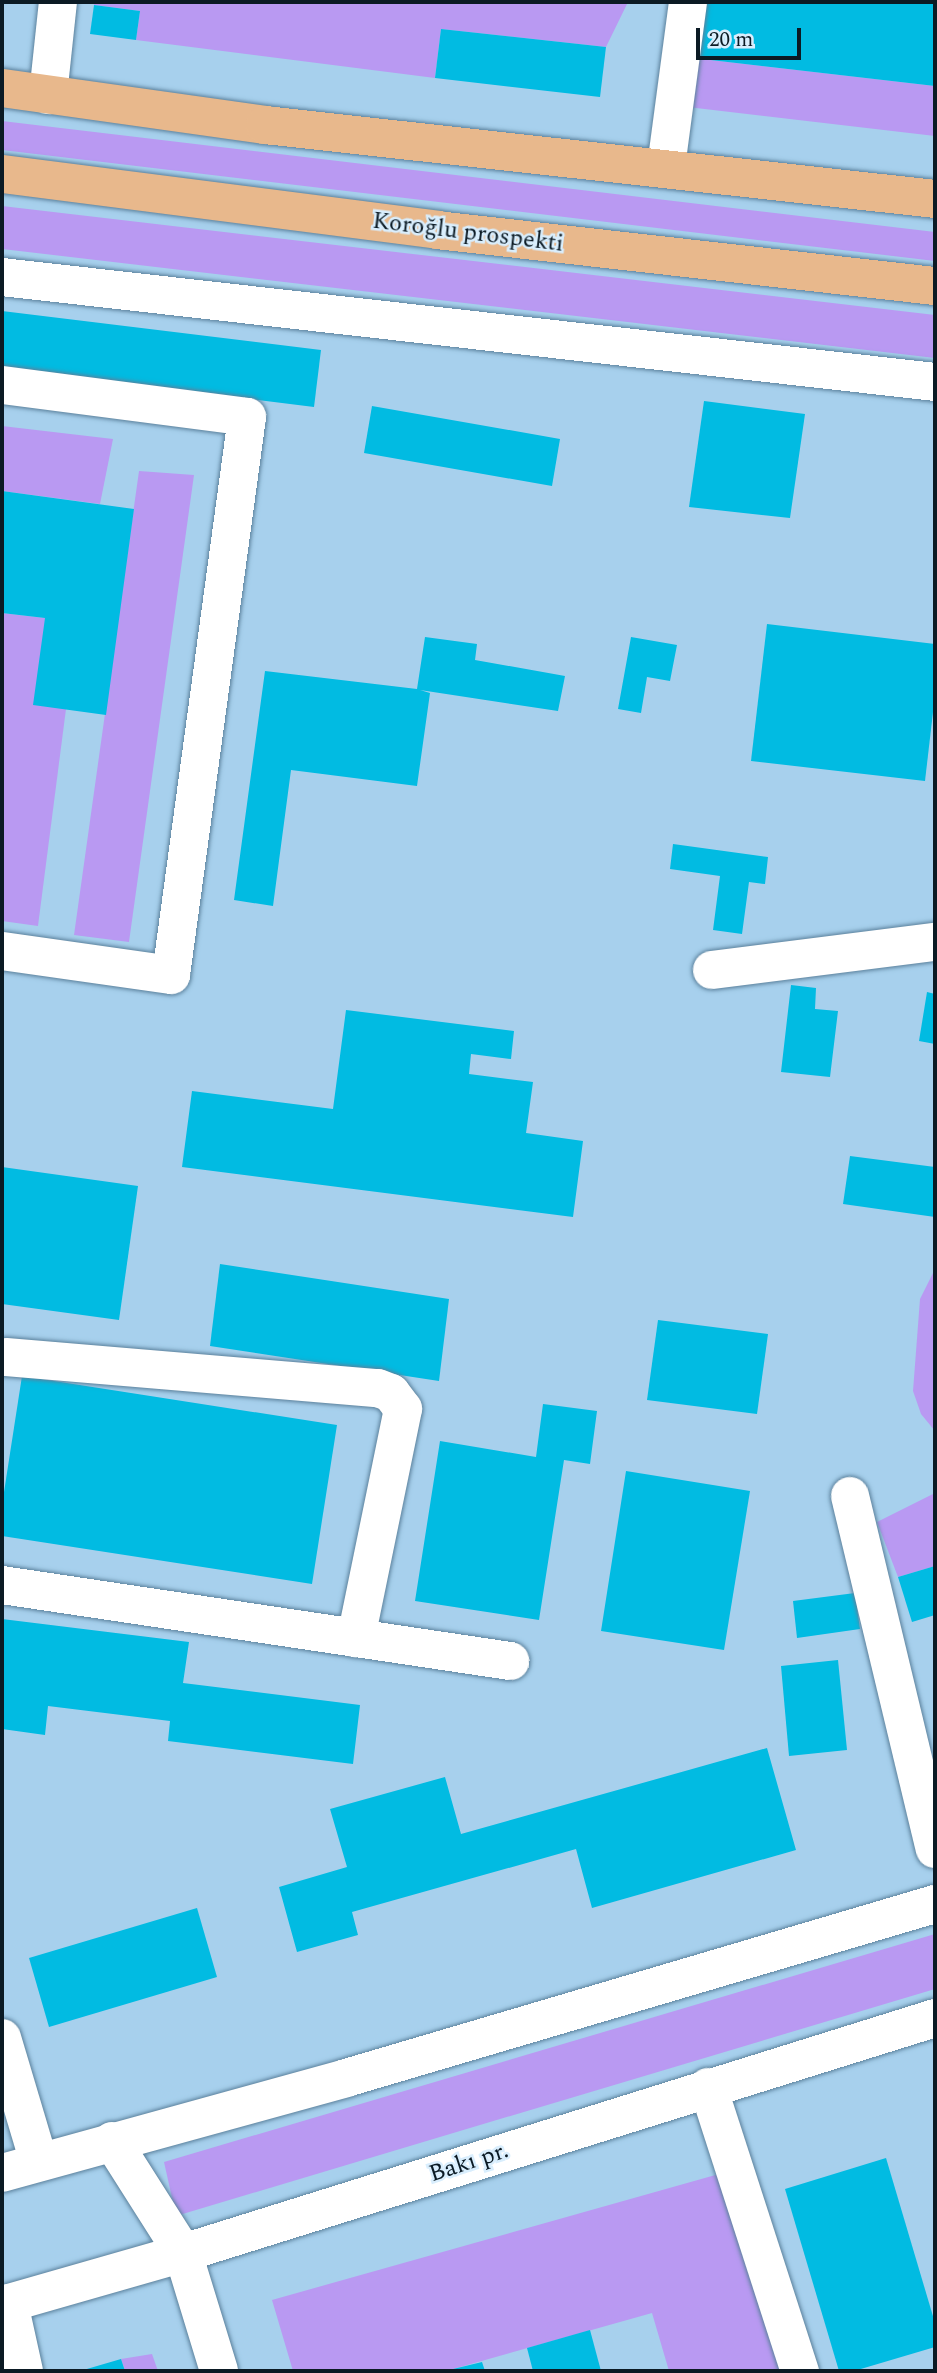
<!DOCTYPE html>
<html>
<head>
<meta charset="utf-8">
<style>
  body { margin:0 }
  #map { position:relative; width:937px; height:2373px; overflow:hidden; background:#a7d0ed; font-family:Spectral,serif }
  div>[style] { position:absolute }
  .green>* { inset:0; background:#b999f2 }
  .building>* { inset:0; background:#01bbe2 }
  .roads { filter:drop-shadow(0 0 2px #5b819c) drop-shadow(0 0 2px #5b819c) }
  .minor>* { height:38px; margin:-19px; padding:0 19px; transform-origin:19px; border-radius:19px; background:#fff }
  .major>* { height:38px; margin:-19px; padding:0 19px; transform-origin:19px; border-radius:19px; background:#e8b88c }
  span { translate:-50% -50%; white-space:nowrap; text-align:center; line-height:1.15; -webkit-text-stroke:5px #d9eefd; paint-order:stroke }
  .street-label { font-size:24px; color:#0b1a24 }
  .frame { position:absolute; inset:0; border:4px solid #0b1a24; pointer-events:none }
  .scale { position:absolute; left:696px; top:28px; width:105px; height:32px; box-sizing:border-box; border:4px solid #0b1a24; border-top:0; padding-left:9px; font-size:21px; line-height:24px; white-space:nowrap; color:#0b1a24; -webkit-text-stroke:5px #d9eefd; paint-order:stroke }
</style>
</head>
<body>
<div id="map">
  <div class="green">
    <div style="clip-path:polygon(94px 2px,628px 2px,606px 47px,441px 29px,435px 78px,136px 40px,140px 11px,94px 5px)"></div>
    <div style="clip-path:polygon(685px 57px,935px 86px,935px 136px,679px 106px)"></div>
    <div style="clip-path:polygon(2px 121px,935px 232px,935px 261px,2px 150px)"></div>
    <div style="clip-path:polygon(2px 206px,935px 315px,935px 358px,2px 249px)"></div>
    <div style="clip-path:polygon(2px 426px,113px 439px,100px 504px,2px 491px)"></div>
    <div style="clip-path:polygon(139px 471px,194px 475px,129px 942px,74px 935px)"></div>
    <div style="clip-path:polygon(2px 613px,45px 618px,66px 709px,38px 926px,2px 921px)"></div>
    <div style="clip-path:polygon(935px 1269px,935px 1431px,921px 1414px,913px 1391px,920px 1299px)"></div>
    <div style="clip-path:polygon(935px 1493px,935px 1566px,898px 1577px,877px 1522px)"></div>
    <div style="clip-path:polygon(935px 1934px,935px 1989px,176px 2216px,164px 2162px)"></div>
    <div style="clip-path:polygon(719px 2174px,784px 2371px,669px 2371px,652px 2313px,446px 2371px,293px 2371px,272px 2300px)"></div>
    <div style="clip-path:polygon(152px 2354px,158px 2371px,125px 2371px,121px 2359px)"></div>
  </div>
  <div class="building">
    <div style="clip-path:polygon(691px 2px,935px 2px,935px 86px,685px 57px)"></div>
    <div style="clip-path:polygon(94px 5px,140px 11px,136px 40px,90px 34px)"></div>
    <div style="clip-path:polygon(441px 29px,606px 47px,600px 97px,435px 78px)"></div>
    <div style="clip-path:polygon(2px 311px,321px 350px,314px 407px,2px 368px)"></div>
    <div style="clip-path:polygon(704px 401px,805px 414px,790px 518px,689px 507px)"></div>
    <div style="clip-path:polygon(372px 406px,560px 439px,552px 486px,364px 453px)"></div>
    <div style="clip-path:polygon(2px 491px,134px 509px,106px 715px,33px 705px,45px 618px,2px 613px)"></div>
    <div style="clip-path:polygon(767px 624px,935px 644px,935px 695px,925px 781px,751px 761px)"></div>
    <div style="clip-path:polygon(425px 637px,477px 644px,475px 660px,565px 676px,558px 711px,420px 690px,430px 693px,417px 786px,291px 770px,273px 906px,234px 900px,265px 671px,417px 689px)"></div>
    <div style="clip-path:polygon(631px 637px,677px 645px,670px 681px,647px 677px,641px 713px,618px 709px)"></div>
    <div style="clip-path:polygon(673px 844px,768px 857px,765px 884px,749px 882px,742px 934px,713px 930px,720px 876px,670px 869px)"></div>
    <div style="clip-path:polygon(791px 985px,816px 988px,815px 1009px,838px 1011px,830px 1077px,781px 1072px)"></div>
    <div style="clip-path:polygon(927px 992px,935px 994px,935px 1044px,919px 1041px)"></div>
    <div style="clip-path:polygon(346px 1010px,514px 1031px,511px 1059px,471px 1054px,469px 1074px,533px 1082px,526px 1133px,583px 1141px,573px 1217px,182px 1167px,192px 1091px,333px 1109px)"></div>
    <div style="clip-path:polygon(850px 1156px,935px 1167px,935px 1217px,843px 1204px)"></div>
    <div style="clip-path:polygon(2px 1167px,138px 1186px,119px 1320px,2px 1304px)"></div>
    <div style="clip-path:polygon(220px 1264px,449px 1299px,439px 1381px,210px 1346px)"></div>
    <div style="clip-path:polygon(658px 1320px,768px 1334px,757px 1414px,647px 1400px)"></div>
    <div style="clip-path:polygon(22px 1376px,337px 1425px,312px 1584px,2px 1536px,2px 1505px)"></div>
    <div style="clip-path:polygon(543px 1404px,597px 1411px,590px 1464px,564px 1460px,539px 1620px,415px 1601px,440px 1441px,536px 1457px)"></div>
    <div style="clip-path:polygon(626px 1471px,750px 1491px,724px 1650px,601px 1631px)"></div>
    <div style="clip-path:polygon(935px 1566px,935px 1615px,912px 1622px,898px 1577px)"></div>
    <div style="clip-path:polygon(855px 1593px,860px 1629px,797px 1638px,793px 1601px)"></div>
    <div style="clip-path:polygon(2px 1619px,189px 1642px,183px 1683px,360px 1705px,353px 1764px,168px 1741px,170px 1721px,48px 1706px,45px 1735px,2px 1729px)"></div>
    <div style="clip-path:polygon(838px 1660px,847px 1750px,789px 1756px,781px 1666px)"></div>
    <div style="clip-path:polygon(767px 1748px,796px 1850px,592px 1908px,576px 1849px,352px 1912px,358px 1935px,297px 1952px,279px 1887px,347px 1867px,330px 1809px,445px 1777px,461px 1834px)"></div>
    <div style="clip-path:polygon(197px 1908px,217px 1977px,49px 2027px,29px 1958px)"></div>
    <div style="clip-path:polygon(886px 2158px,935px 2323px,935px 2347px,854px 2371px,839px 2371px,785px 2189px)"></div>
    <div style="clip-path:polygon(590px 2330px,601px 2371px,533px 2371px,527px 2348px)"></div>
    <div style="clip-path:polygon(121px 2359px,125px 2371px,80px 2371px)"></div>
    <div style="clip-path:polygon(482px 2362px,485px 2371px,449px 2371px,449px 2370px)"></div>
  </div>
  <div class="roads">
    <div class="minor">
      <div style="left:48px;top:95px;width:94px;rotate:-83.9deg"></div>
      <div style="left:666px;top:167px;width:166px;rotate:-82.4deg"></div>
      <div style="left:2px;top:277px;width:939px;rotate:6.42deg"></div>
      <div style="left:2px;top:385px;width:247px;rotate:7.4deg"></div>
      <div style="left:247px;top:417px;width:563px;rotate:97.76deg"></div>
      <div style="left:171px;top:975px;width:171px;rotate:-171.9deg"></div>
      <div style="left:712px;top:970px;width:225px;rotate:-7.2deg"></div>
      <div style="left:6px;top:1357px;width:373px;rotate:4.8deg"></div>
      <div style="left:378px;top:1388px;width:14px;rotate:21deg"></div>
      <div style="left:391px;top:1393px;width:20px;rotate:53deg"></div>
      <div style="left:403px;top:1409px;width:234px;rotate:101.6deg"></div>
      <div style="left:850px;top:1496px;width:363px;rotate:76.5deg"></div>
      <div style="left:2px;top:1585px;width:514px;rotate:8.51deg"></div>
      <div style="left:2px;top:2038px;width:129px;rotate:73.4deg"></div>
      <div style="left:708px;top:2087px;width:299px;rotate:72.1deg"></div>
      <div style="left:112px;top:2141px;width:133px;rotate:57.6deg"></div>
      <div style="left:183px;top:2253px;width:123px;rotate:73deg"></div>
      <div style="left:2px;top:2173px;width:357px;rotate:-15.4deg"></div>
      <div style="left:346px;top:2078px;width:614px;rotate:-16.46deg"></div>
      <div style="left:9px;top:2303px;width:70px;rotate:77.6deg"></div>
      <div style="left:2px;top:2305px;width:188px;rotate:-16deg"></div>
      <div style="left:183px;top:2253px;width:788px;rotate:-17.35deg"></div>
    </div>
    <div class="major">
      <div style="left:2px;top:88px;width:266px;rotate:8deg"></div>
      <div style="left:265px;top:125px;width:674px;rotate:6.3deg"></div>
      <div style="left:2px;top:174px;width:439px;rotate:7.3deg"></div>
      <div style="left:437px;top:230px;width:501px;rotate:6.42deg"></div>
    </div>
  </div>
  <div class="street-label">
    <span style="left:468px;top:233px;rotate:7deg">Koroğlu prospekti</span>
    <span style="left:469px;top:2163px;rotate:-18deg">Bakı pr.</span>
  </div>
  <div class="frame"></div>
  <div class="scale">20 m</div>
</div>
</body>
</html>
